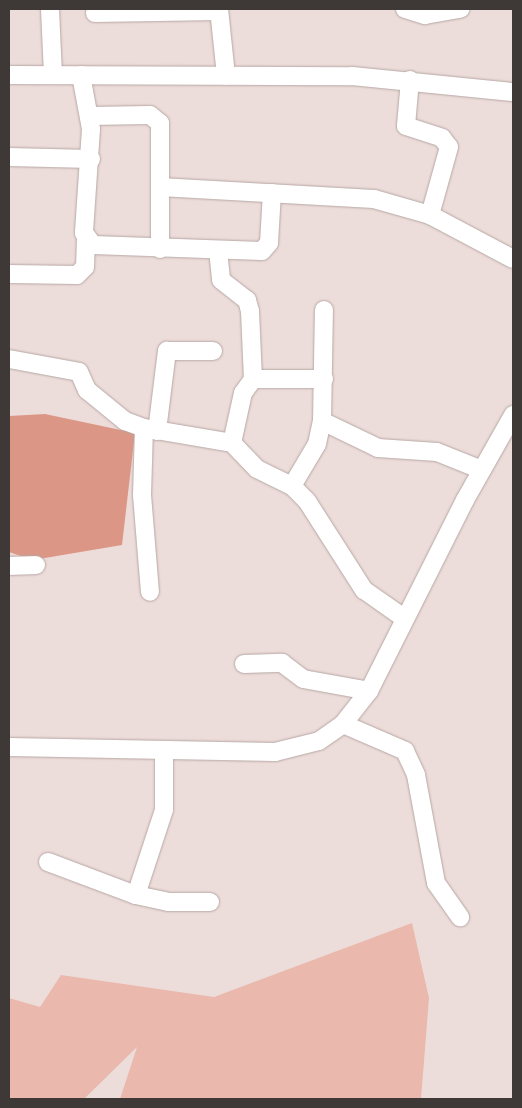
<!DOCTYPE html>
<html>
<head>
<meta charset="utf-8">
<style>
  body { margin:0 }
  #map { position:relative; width:522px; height:1108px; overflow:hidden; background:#edddda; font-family:Cabin,sans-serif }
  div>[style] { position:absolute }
  .green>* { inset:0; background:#eab8ac }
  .water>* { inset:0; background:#dc9685 }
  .roads { filter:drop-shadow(0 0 1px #b6a7a4) drop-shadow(0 0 1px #b6a7a4) }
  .minor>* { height:18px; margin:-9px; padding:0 9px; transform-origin:9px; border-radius:9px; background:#fff }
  span { translate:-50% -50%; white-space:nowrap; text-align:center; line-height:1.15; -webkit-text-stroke:5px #fff; paint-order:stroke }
  .frame { position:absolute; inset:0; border:10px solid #3e3837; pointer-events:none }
</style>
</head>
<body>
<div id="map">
  <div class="green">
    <div style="clip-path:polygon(412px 923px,429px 998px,421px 1099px,120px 1099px,137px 1047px,84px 1099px,9px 1099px,9px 998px,40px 1007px,61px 975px,214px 997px)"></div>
  </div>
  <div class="water">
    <div style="clip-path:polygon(45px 414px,135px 433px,122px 545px,33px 560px,9px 552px,9px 416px)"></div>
  </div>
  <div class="roads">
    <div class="minor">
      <div style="left:50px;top:9px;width:66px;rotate:87.4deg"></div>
      <div style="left:219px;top:9px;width:67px;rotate:84deg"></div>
      <div style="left:405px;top:9px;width:21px;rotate:17deg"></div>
      <div style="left:425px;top:15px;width:36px;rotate:-10deg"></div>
      <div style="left:95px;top:13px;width:124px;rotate:-0.9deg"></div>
      <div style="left:9px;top:75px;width:343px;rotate:0.2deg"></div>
      <div style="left:352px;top:76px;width:162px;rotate:5.7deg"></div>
      <div style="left:81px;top:75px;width:55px;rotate:79.5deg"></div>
      <div style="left:91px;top:129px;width:104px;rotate:93.9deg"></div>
      <div style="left:84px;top:233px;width:15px;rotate:53deg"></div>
      <div style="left:93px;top:245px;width:169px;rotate:2deg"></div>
      <div style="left:262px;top:251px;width:11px;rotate:-49deg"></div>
      <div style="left:269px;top:243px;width:50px;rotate:-86.6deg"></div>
      <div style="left:410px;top:80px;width:46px;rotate:95deg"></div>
      <div style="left:406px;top:126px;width:38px;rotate:18deg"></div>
      <div style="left:442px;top:138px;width:11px;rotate:52deg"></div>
      <div style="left:449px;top:147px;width:71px;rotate:105.6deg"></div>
      <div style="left:89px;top:116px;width:61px;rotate:-0.9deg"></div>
      <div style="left:150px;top:115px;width:13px;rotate:39deg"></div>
      <div style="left:160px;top:123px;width:126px;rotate:90deg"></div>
      <div style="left:9px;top:157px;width:82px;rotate:1.4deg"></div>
      <div style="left:160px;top:187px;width:214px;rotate:3.2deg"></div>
      <div style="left:374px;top:199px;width:58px;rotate:15.9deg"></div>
      <div style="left:430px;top:215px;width:94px;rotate:27.9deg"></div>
      <div style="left:218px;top:250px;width:30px;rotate:84deg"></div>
      <div style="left:221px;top:280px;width:33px;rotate:38deg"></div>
      <div style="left:247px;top:300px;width:11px;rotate:75deg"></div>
      <div style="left:250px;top:311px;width:68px;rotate:87.5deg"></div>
      <div style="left:9px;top:274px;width:68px;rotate:0.8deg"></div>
      <div style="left:77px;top:275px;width:11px;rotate:-45deg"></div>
      <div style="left:85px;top:267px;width:27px;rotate:-88deg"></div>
      <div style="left:9px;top:359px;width:71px;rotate:10.5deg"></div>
      <div style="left:79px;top:372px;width:20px;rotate:66deg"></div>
      <div style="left:87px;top:390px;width:49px;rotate:39.2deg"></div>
      <div style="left:125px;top:421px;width:20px;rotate:20deg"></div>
      <div style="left:144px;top:428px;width:89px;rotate:9.7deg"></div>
      <div style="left:232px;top:443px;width:36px;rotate:46deg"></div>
      <div style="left:257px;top:469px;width:39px;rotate:26deg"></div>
      <div style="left:292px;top:486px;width:21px;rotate:45deg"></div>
      <div style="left:307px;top:501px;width:106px;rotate:57.4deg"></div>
      <div style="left:364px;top:590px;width:49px;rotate:35deg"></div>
      <div style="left:322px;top:421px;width:62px;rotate:25.7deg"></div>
      <div style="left:378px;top:448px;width:59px;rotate:3.9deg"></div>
      <div style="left:437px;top:452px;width:48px;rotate:21.8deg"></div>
      <div style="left:144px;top:428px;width:67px;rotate:91.7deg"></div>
      <div style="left:142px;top:495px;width:97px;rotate:85.3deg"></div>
      <div style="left:157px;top:431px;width:81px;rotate:-82.9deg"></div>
      <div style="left:167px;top:351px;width:46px"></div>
      <div style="left:232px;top:443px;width:51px;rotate:-77.6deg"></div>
      <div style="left:243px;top:393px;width:17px;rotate:-54deg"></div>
      <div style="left:253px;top:379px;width:71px"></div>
      <div style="left:292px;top:486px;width:49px;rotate:-59.2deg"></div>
      <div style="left:317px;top:444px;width:24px;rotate:-78deg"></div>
      <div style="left:322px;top:421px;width:111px;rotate:-89deg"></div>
      <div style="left:9px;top:566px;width:27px;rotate:-2deg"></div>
      <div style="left:244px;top:664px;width:38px;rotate:-2deg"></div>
      <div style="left:282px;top:663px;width:26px;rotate:37deg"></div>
      <div style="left:303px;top:679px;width:67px;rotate:10.3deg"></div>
      <div style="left:343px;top:724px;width:68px;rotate:23.5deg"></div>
      <div style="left:405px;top:751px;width:26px;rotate:65deg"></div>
      <div style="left:416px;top:775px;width:110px;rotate:79.5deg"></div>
      <div style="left:436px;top:883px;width:42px;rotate:54.8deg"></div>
      <div style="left:9px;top:747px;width:266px;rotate:1.1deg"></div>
      <div style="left:275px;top:752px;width:45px;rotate:-14deg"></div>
      <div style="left:319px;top:741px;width:29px;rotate:-35deg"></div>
      <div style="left:343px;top:724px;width:42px;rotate:-51.8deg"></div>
      <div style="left:369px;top:691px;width:214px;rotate:-63.3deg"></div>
      <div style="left:465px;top:500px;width:98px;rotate:-60.5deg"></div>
      <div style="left:48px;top:862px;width:94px;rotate:20.6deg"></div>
      <div style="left:136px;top:895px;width:33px;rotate:12deg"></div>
      <div style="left:168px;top:902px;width:42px"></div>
      <div style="left:136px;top:895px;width:89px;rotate:-71.8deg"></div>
      <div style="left:164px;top:810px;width:60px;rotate:-90deg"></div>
    </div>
  </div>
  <div class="frame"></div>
</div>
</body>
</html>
